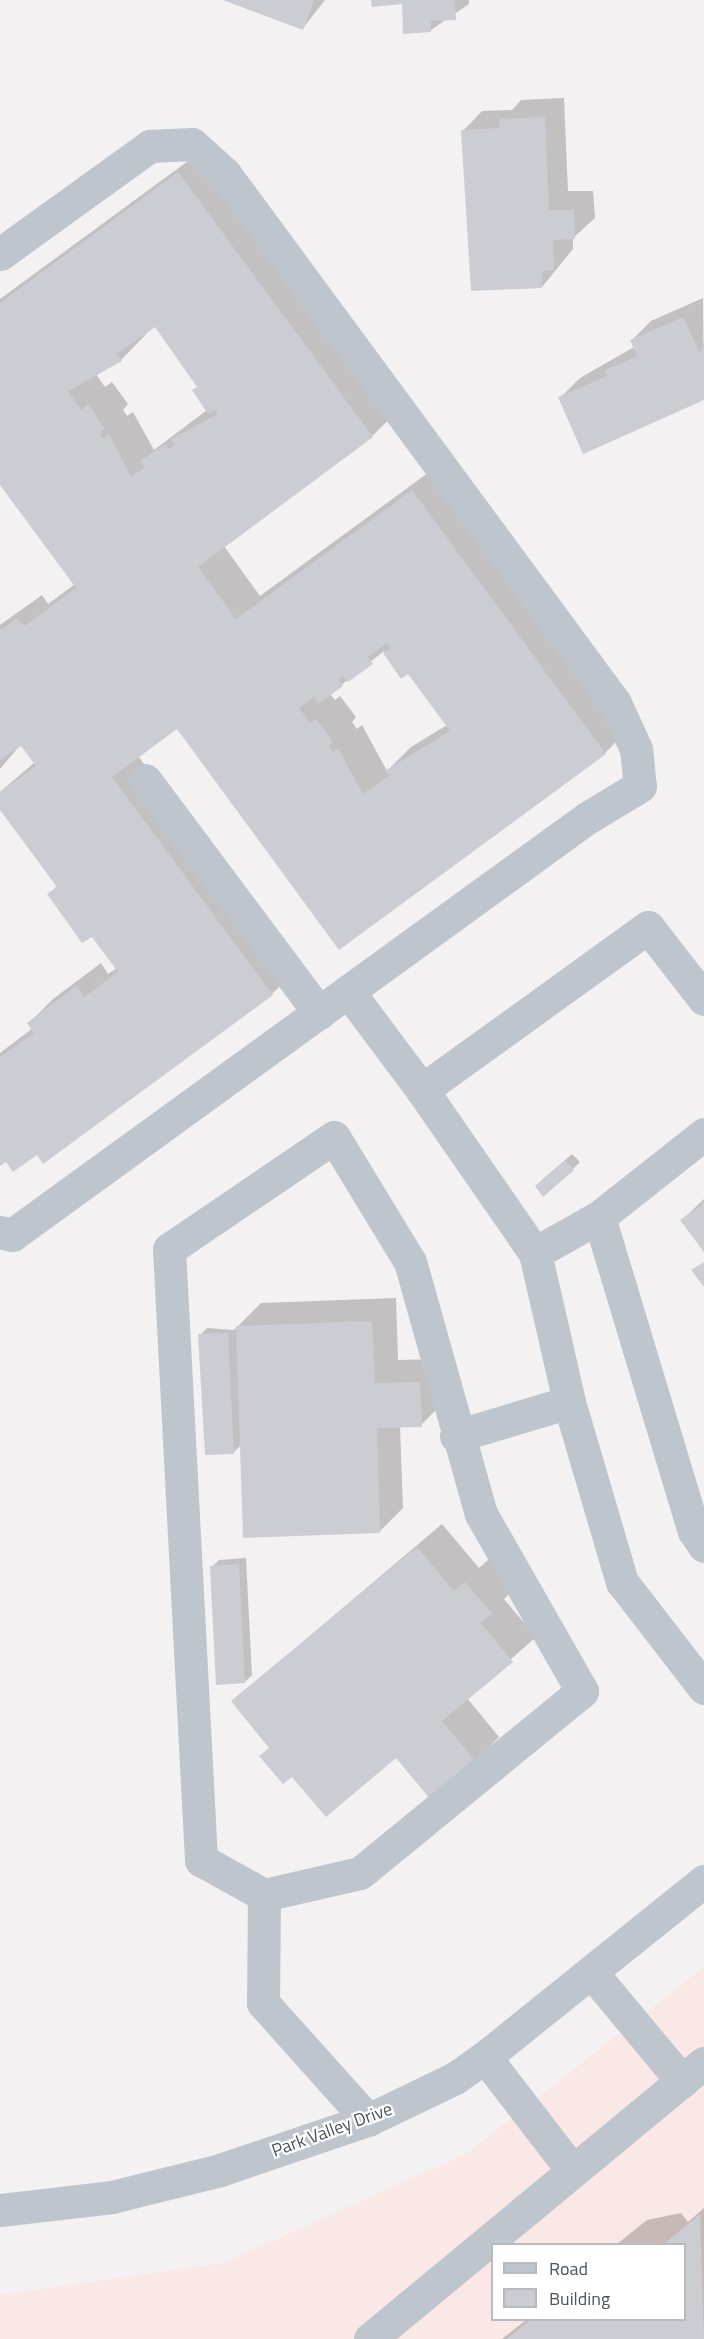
<!DOCTYPE html>
<html>
<head>
<meta charset="utf-8">
<style>
  body { margin:0 }
  #map { position:relative; width:704px; height:2339px; overflow:hidden; background:#f3f1f1; font-family:"Titillium Web",sans-serif }
  div>[style] { position:absolute }
  .medical>* { inset:0; background:#f9e8e5 }
  .shadow>* { inset:0; background:#0003 }
  .building>* { inset:0; background:#cbcdd3 }
  .minor>* { height:33px; margin:-16.5px; padding:0 16.5px; transform-origin:16.5px; border-radius:16.5px; background:#bec5cc }
  span { translate:-50% -50%; white-space:nowrap; text-align:center; line-height:1.15; -webkit-text-stroke:4.5px #fff; paint-order:stroke }
  .street-label { font-size:18px; color:#4b535c }
  .legend { position:absolute; left:491px; top:2243px; width:195px; height:78px; box-sizing:border-box; background:#fff; border:2px solid #b7babe; margin:0; padding:8px 10px; list-style:none; font-size:18px; color:#4b535c }
  .legend li { display:flex; align-items:center; gap:12px; height:30px }
  .legend b { width:30px; border:2px solid #b7babe }
</style>
</head>
<body>
<div id="map">
  <div class="medical">
    <div style="clip-path:polygon(evenodd,704px 1967px,704px 2339px,0 2339px,0 2295px,224px 2263px,466px 2154px,704px 1967px,492px 2244px,684px 2244px,684px 2320px,492px 2320px,492px 2244px)"></div>
  </div>
  <div class="shadow">
    <div style="clip-path:polygon(227px 0,325px 0,303px 28px)"></div>
    <div style="clip-path:polygon(373px 0,469px 0,469px 4px,431px 30px,403px 3px)"></div>
    <div style="clip-path:polygon(564px 98px,568px 191px,593px 191px,595px 218px,573px 238px,573px 249px,542px 287px,463px 131px,482px 111px,512px 110px,521px 100px)"></div>
    <div style="clip-path:polygon(evenodd,203px 150px,396px 413px,372px 436px,224px 546px,260px 596px,436px 467px,629px 729px,605px 753px,340px 948px,178px 727px,138px 756px,296px 970px,272px 994px,37px 1153px,0 1164px,0 1053px,33px 1028px,29px 1023px,53px 999px,101px 963px,108px 974px,117px 968px,92px 934px,49px 894px,57px 886px,0 808px,0 792px,35px 762px,22px 743px,0 769px,0 625px,42px 595px,48px 604px,75px 584px,0 482px,0 299px,203px 150px,155px 325px,198px 386px,207px 410px,154px 450px,133px 412px,127px 416px,123px 410px,128px 404px,112px 382px,105px 387px,96px 374px,121px 360px,155px 325px,203px 150px,384px 651px,402px 677px,408px 672px,447px 725px,411px 747px,387px 771px,362px 725px,357px 729px,352px 722px,356px 717px,340px 696px,335px 700px,330px 694px,384px 651px)"></div>
    <div style="clip-path:polygon(703px 298px,704px 399px,560px 398px,580px 378px,634px 347px,632px 340px,651px 321px)"></div>
    <div style="clip-path:polygon(572px 1154px,580px 1162px,573px 1169px,543px 1179px)"></div>
    <div style="clip-path:polygon(704px 1199px,704px 1249px,682px 1220px)"></div>
    <div style="clip-path:polygon(396px 1298px,398px 1360px,443px 1359px,445px 1401px,421px 1425px,400px 1426px,403px 1508px,379px 1532px,241px 1445px,234px 1452px,200px 1335px,207px 1328px,234px 1330px,261px 1303px)"></div>
    <div style="clip-path:polygon(442px 1524px,479px 1568px,489px 1559px,514px 1589px,504px 1599px,536px 1637px,467px 1698px,499px 1737px,475px 1761px,271px 1747px,233px 1701px)"></div>
    <div style="clip-path:polygon(246px 1558px,252px 1675px,245px 1682px,212px 1567px,219px 1560px)"></div>
    <div style="clip-path:polygon(704px 2208px,704px 2339px,502px 2339px,526px 2320px,684px 2320px,684px 2244px,617px 2244px,647px 2220px,681px 2213px,688px 2222px)"></div>
  </div>
  <div class="building">
    <div style="clip-path:polygon(223px 0,314px 0,303px 30px)"></div>
    <div style="clip-path:polygon(371px 0,455px 0,456px 20px,431px 21px,431px 32px,403px 34px,402px 4px,372px 7px)"></div>
    <div style="clip-path:polygon(545px 117px,549px 210px,574px 210px,575px 239px,553px 240px,554px 270px,542px 271px,542px 288px,471px 291px,461px 130px,499px 128px,500px 119px)"></div>
    <div style="clip-path:polygon(evenodd,178px 172px,373px 437px,198px 567px,236px 619px,412px 490px,606px 754px,339px 950px,177px 729px,112px 777px,273px 995px,43px 1164px,37px 1155px,13px 1172px,6px 1162px,0 1166px,0 1057px,34px 1033px,27px 1023px,76px 986px,84px 997px,118px 972px,92px 937px,82px 943px,47px 894px,57px 887px,0 810px,0 792px,36px 766px,21px 746px,0 760px,0 630px,17px 618px,24px 626px,76px 588px,0 485px,0 303px,178px 172px,155px 327px,197px 387px,192px 390px,208px 414px,215px 410px,218px 414px,171px 439px,175px 445px,169px 449px,165px 444px,140px 461px,145px 467px,131px 477px,109px 434px,103px 439px,99px 434px,105px 429px,88px 404px,81px 410px,68px 391px,122px 361px,117px 354px,155px 327px,178px 172px,387px 643px,390px 648px,383px 653px,401px 679px,408px 674px,450px 731px,385px 771px,389px 776px,363px 794px,338px 748px,333px 752px,329px 746px,333px 742px,316px 719px,310px 723px,299px 708px,314px 697px,318px 704px,343px 686px,338px 680px,343px 676px,348px 682px,373px 664px,368px 657px,387px 643px)"></div>
    <div style="clip-path:polygon(683px 317px,700px 354px,704px 341px,704px 400px,583px 454px,558px 397px,607px 376px,605px 370px,637px 356px,630px 340px)"></div>
    <div style="clip-path:polygon(565px 1160px,574px 1170px,543px 1197px,535px 1186px)"></div>
    <div style="clip-path:polygon(704px 1203px,704px 1252px,680px 1220px)"></div>
    <div style="clip-path:polygon(704px 1262px,704px 1287px,691px 1270px)"></div>
    <div style="clip-path:polygon(372px 1321px,375px 1383px,420px 1382px,422px 1427px,377px 1428px,380px 1533px,243px 1538px,236px 1326px)"></div>
    <div style="clip-path:polygon(228px 1333px,234px 1454px,205px 1455px,198px 1334px)"></div>
    <div style="clip-path:polygon(417px 1547px,454px 1591px,465px 1582px,492px 1613px,481px 1623px,513px 1662px,442px 1721px,476px 1762px,431px 1800px,396px 1758px,326px 1817px,292px 1777px,283px 1784px,259px 1756px,269px 1748px,231px 1701px)"></div>
    <div style="clip-path:polygon(239px 1564px,245px 1683px,216px 1685px,210px 1566px)"></div>
    <div style="clip-path:polygon(700px 2214px,704px 2339px,506px 2339px,530px 2320px,684px 2320px,684px 2244px,664px 2244px)"></div>
  </div>
  <div class="minor">
    <div style="left:0;top:254px;width:185px;rotate:-35.8deg"></div>
    <div style="left:150px;top:146px;width:42px;rotate:-2.7deg"></div>
    <div style="left:192px;top:144px;width:45px;rotate:42.3deg"></div>
    <div style="left:225px;top:174px;width:657px;rotate:53.6deg"></div>
    <div style="left:615px;top:703px;width:51px;rotate:65.5deg"></div>
    <div style="left:636px;top:749px;width:37px;rotate:84deg"></div>
    <div style="left:640px;top:786px;width:62px;rotate:148.9deg"></div>
    <div style="left:587px;top:818px;width:710px;rotate:144.05deg"></div>
    <div style="left:12px;top:1235px;width:12px;rotate:-166deg"></div>
    <div style="left:145px;top:780px;width:291px;rotate:53.2deg"></div>
    <div style="left:348px;top:991px;width:124px;rotate:53.2deg"></div>
    <div style="left:704px;top:999px;width:91px;rotate:-127.9deg"></div>
    <div style="left:648px;top:927px;width:279px;rotate:144.2deg"></div>
    <div style="left:422px;top:1090px;width:198px;rotate:55.3deg"></div>
    <div style="left:535px;top:1253px;width:153px;rotate:77.1deg"></div>
    <div style="left:569px;top:1402px;width:188px;rotate:73.6deg"></div>
    <div style="left:622px;top:1582px;width:134px;rotate:52.3deg"></div>
    <div style="left:599px;top:1217px;width:328px;rotate:73.2deg"></div>
    <div style="left:694px;top:1531px;width:18px;rotate:56deg"></div>
    <div style="left:535px;top:1253px;width:73px;rotate:-29.4deg"></div>
    <div style="left:599px;top:1217px;width:134px;rotate:-38.3deg"></div>
    <div style="left:456px;top:1436px;width:118px;rotate:-16.7deg"></div>
    <div style="left:264px;top:1895px;width:98px;rotate:-12.9deg"></div>
    <div style="left:360px;top:1873px;width:287px;rotate:-39.3deg"></div>
    <div style="left:582px;top:1691px;width:204px;rotate:-119.7deg"></div>
    <div style="left:481px;top:1514px;width:262px;rotate:-105.7deg"></div>
    <div style="left:410px;top:1262px;width:146px;rotate:-121.3deg"></div>
    <div style="left:334px;top:1137px;width:199px;rotate:145.8deg"></div>
    <div style="left:169px;top:1249px;width:612px;rotate:87deg"></div>
    <div style="left:201px;top:1860px;width:72px;rotate:29.1deg"></div>
    <div style="left:264px;top:1895px;width:108px;rotate:90.5deg"></div>
    <div style="left:263px;top:2003px;width:157px;rotate:48.1deg"></div>
    <div style="left:592px;top:1973px;width:141px;rotate:50.2deg"></div>
    <div style="left:485px;top:2057px;width:143px;rotate:52.4deg"></div>
    <div style="left:0;top:2210px;width:113px;rotate:-6.6deg"></div>
    <div style="left:112px;top:2197px;width:111px;rotate:-14deg"></div>
    <div style="left:220px;top:2170px;width:156px;rotate:-18.7deg"></div>
    <div style="left:368px;top:2120px;width:97px;rotate:-25.8deg"></div>
    <div style="left:455px;top:2078px;width:37px;rotate:-35deg"></div>
    <div style="left:485px;top:2057px;width:281px;rotate:-38.8deg"></div>
    <div style="left:370px;top:2339px;width:433px;rotate:-39.6deg"></div>
  </div>
  <div class="street-label">
    <span style="left:332px;top:2130px;rotate:-20deg">Park Valley Drive</span>
  </div>
  <ul class="legend">
  <li><b style="height:8px;background:#bec5cc"></b>Road</li>
  <li><b style="height:16px;background:#cbcdd3"></b>Building</li>
  </ul>
</div>
</body>
</html>
